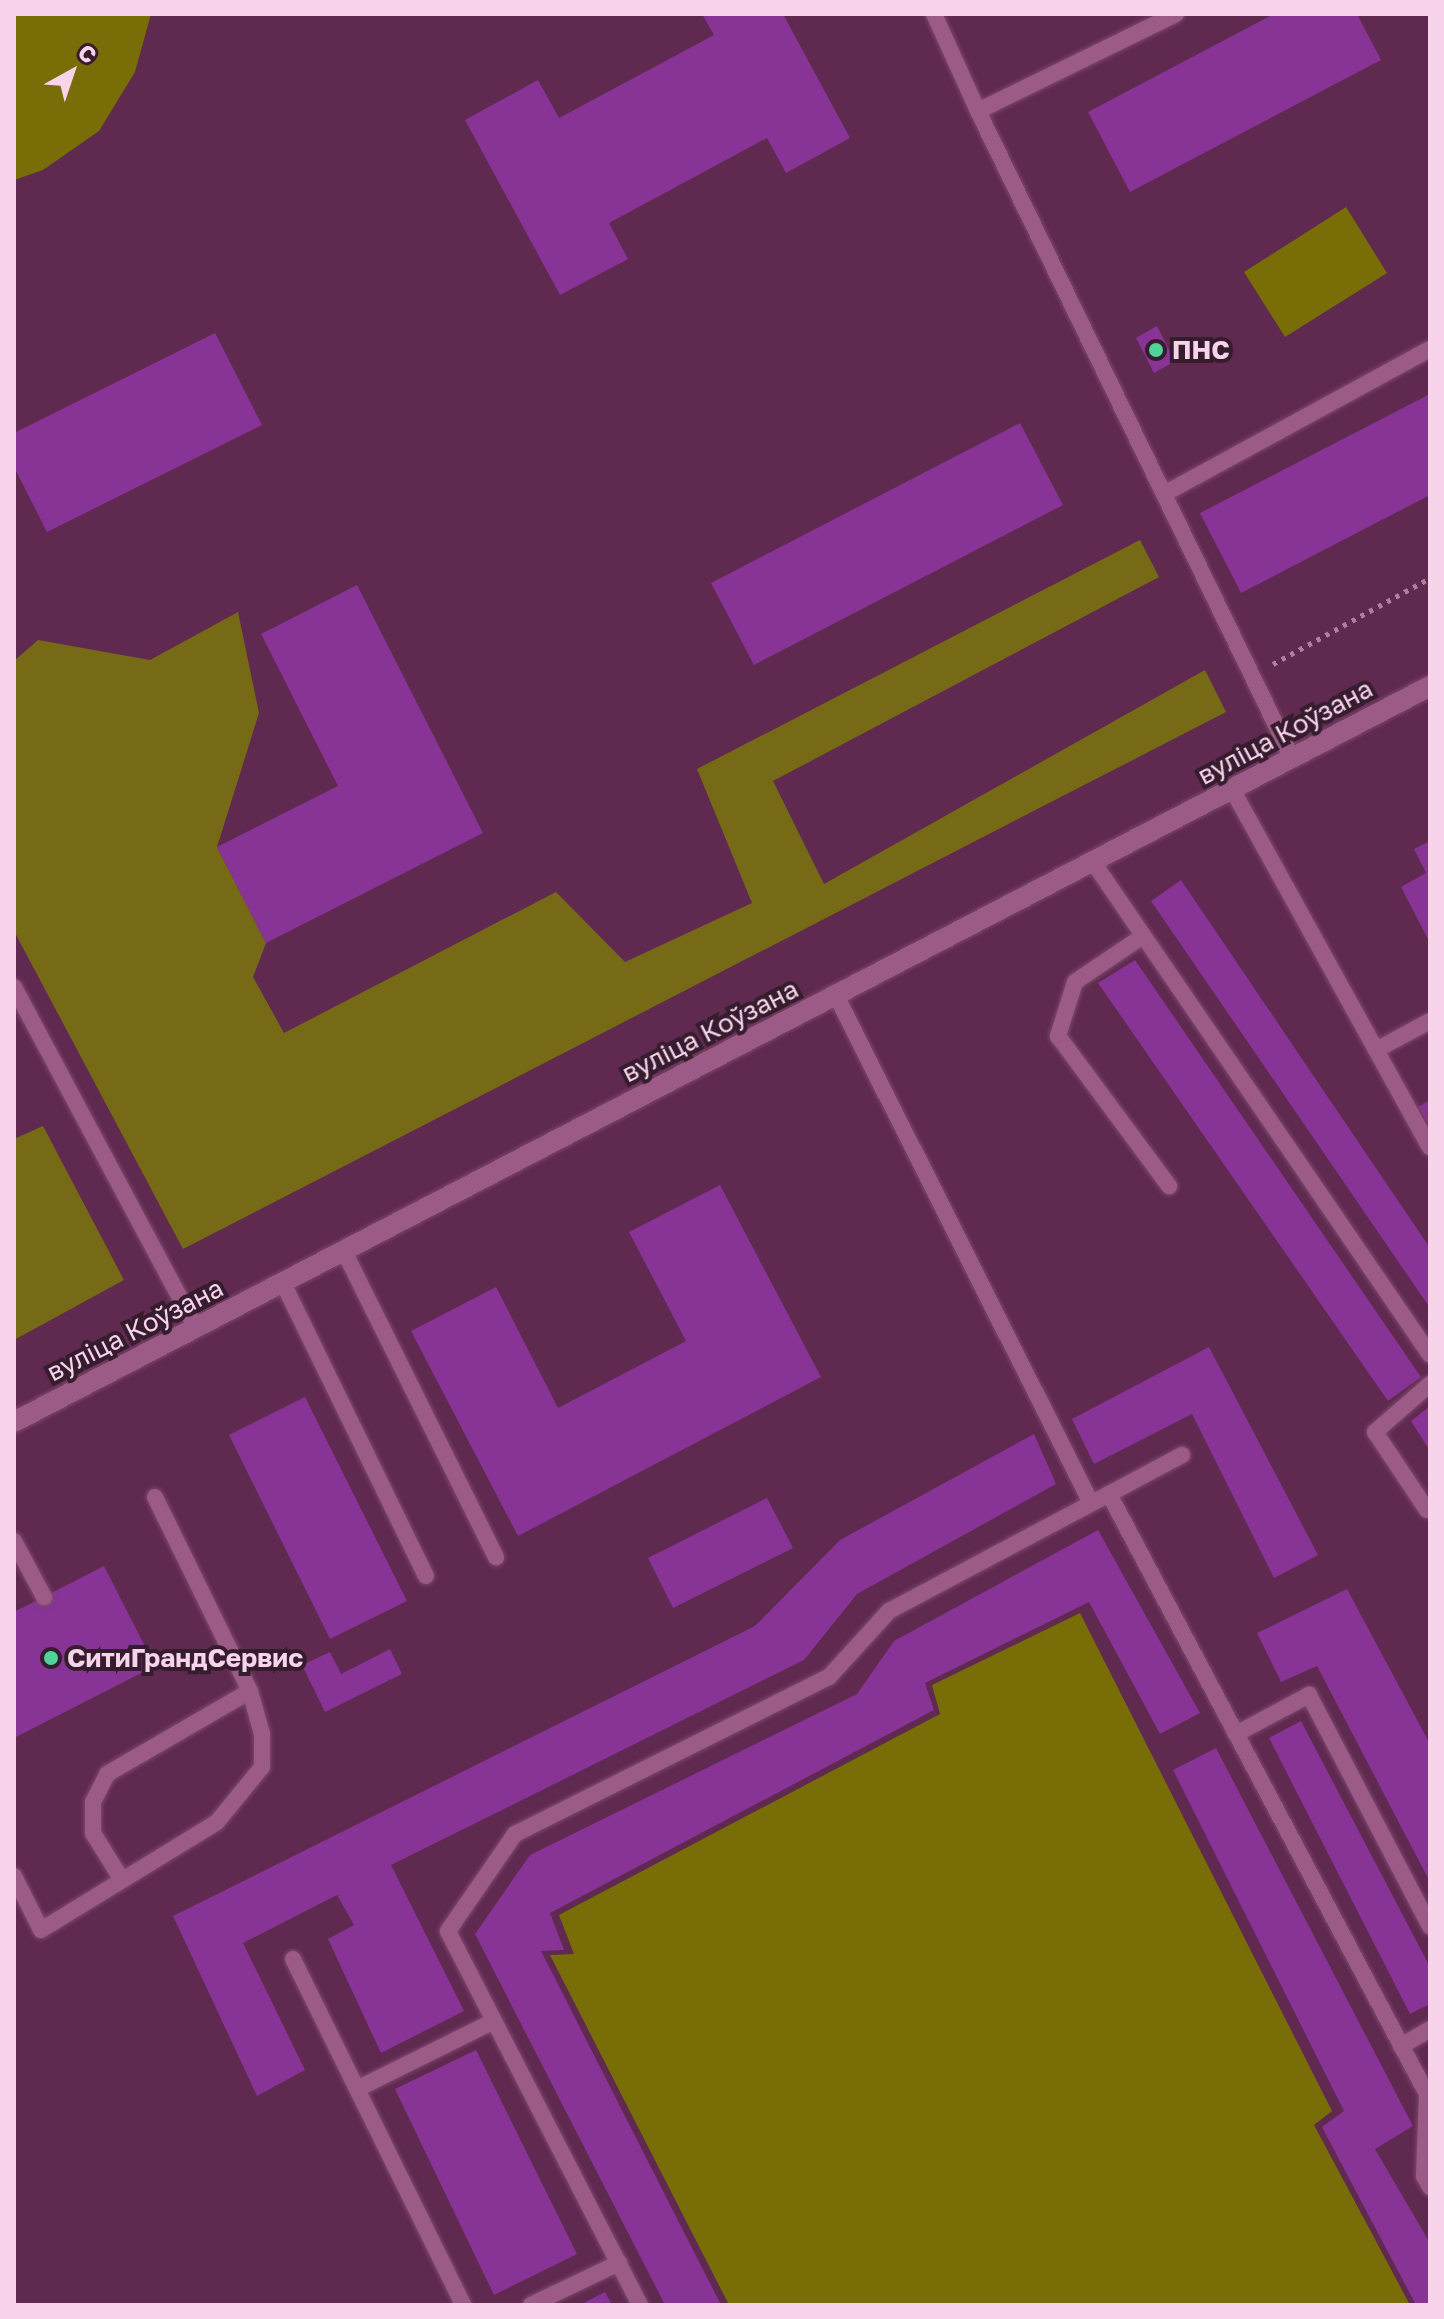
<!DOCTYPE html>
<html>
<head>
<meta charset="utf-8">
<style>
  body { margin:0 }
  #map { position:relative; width:1444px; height:2319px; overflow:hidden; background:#60294f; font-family:"Golos Text",sans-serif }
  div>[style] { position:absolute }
  .green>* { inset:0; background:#796d07 }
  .forest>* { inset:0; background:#766a16 }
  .building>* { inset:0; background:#873496 }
  .path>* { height:5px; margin-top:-2.5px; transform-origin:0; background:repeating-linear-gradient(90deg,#ad809d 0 4px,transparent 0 10px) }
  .roads { filter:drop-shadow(0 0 2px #7b486b) drop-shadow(0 0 2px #7b486b) }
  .service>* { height:16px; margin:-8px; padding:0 8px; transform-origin:8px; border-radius:8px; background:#9c5b86 }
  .minor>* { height:20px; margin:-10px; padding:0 10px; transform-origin:10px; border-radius:10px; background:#9c5b86 }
  .dots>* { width:22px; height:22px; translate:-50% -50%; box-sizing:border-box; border:4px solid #361d2e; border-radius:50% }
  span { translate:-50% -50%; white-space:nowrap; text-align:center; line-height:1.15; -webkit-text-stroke:8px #361d2e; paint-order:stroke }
  .poi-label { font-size:26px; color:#f7d4e9; font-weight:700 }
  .left { translate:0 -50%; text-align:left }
  .street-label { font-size:26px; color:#f7d4e9 }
  .frame { position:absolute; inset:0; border:16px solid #f7d4e9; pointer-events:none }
  .north { position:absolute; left:32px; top:32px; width:80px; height:80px; -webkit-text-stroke:6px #361d2e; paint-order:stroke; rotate:40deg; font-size:22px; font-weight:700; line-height:32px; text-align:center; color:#f7d4e9 }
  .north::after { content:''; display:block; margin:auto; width:28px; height:36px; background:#f7d4e9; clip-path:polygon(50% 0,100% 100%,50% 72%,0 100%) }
</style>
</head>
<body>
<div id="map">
  <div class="green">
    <div style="clip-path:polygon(14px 14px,151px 14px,135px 72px,99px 131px,43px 170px,14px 180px)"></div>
    <div style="clip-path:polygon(1346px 207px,1387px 273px,1285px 337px,1244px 272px)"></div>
    <div style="clip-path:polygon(1080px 1613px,1332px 2111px,1314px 2125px,1410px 2305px,729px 2305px,550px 1955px,574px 1954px,559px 1915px,940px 1714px,932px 1685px)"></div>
  </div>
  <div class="forest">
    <div style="clip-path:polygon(1140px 540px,1159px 577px,773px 781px,824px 884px,1205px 670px,1226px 712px,183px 1249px,14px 931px,14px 661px,38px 640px,150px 660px,238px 612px,259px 713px,217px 847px,266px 943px,253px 977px,284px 1033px,556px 892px,625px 962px,752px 903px,697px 769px)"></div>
    <div style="clip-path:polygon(43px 1126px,124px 1280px,14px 1340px,14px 1139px)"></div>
  </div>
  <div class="building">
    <div style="clip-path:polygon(702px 14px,783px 14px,850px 138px,786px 173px,767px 138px,609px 223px,628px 259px,560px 295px,465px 120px,538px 80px,559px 118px,714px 35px)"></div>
    <div style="clip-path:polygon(1274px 14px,1357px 14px,1381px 60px,1130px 192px,1088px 112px)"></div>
    <div style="clip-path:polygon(1157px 326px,1175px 361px,1154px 373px,1136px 338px)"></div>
    <div style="clip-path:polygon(215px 333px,262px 425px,47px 532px,14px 467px,14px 433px)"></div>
    <div style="clip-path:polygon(1430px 394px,1430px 495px,1241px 593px,1200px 513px)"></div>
    <div style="clip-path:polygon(1020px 423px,1063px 505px,754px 665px,711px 583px)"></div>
    <div style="clip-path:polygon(357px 585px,483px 833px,266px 943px,217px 847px,338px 786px,261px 634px)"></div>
    <div style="clip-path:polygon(1430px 841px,1430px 943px,1401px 887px,1426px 873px,1414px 849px)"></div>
    <div style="clip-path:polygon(1181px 880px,1430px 1248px,1430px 1308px,1151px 901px)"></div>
    <div style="clip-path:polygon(1135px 960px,1421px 1377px,1388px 1401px,1098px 983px)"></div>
    <div style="clip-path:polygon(1430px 1100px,1430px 1127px,1418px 1107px)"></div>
    <div style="clip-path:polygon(720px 1185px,821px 1377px,518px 1536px,411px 1331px,496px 1287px,558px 1408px,686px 1341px,629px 1232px)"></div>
    <div style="clip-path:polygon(1209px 1347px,1318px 1555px,1274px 1578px,1192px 1414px,1094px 1464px,1072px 1419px)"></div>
    <div style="clip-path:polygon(305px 1397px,407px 1601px,330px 1639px,229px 1435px)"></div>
    <div style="clip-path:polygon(1430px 1406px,1430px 1451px,1411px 1421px)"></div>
    <div style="clip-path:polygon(1034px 1434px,1056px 1484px,857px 1594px,804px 1660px,391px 1865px,464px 2011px,381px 2053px,328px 1939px,354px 1925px,337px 1895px,243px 1943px,305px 2070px,257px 2096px,173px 1916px,755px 1626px,840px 1540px)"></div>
    <div style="clip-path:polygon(767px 1498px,793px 1548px,673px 1608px,648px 1558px)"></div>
    <div style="clip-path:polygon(1098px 1530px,1200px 1713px,1160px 1734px,1089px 1602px,925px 1683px,934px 1710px,550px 1913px,564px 1950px,541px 1951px,721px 2305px,665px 2305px,475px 1934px,530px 1855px,857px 1694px,894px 1641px)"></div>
    <div style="clip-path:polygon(104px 1566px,155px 1666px,14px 1738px,14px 1612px)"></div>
    <div style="clip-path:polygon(1347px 1589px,1430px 1744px,1430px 1882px,1317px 1666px,1281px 1682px,1257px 1633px)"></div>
    <div style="clip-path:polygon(390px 1649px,402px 1674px,325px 1712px,302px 1665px,330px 1652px,341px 1674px)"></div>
    <div style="clip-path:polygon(1301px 1721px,1430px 1967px,1430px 2004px,1410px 2014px,1269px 1738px)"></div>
    <div style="clip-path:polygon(1216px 1748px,1413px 2126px,1375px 2149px,1430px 2243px,1430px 2305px,1416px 2305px,1322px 2127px,1344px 2111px,1173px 1770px)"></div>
    <div style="clip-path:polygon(476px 2050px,577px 2254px,494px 2295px,395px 2089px)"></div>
    <div style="clip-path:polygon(605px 2292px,612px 2305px,580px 2305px)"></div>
  </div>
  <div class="path">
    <div style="left:1273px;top:664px;width:179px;rotate:-28.7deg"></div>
  </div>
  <div class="roads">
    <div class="service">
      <div style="left:934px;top:14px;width:107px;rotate:65.6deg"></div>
      <div style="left:1176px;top:14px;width:220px;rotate:153.9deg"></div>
      <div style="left:978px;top:111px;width:719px;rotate:64.11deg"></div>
      <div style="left:1164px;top:494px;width:303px;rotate:-28.6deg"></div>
      <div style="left:1232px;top:789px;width:409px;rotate:61.1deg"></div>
      <div style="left:1093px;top:862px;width:597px;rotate:55.64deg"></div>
      <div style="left:1143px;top:936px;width:82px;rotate:145.9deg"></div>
      <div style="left:1075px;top:982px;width:57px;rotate:107.5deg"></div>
      <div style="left:1058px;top:1036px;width:187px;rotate:53.5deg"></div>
      <div style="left:14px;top:987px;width:387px;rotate:61.9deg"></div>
      <div style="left:836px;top:995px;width:568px;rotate:63.34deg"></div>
      <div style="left:1376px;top:1050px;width:61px;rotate:-28.2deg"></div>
      <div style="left:344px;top:1251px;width:342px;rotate:63.6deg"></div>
      <div style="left:283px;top:1283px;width:326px;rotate:64deg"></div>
      <div style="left:1109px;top:1494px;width:83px;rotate:-28.1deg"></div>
      <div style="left:1427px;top:1510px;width:94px;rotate:-123.7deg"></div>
      <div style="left:1375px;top:1432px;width:73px;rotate:-41.1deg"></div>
      <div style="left:14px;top:1541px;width:64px;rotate:61.8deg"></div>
      <div style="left:1236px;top:1734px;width:83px;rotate:-28.1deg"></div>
      <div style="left:1309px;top:1695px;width:261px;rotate:62.4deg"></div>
      <div style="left:14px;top:1876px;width:60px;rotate:63.4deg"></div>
      <div style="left:41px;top:1930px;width:206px;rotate:-31.5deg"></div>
      <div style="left:217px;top:1822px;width:71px;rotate:-50.7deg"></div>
      <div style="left:262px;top:1767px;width:33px;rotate:-90deg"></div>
      <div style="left:262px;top:1734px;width:45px;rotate:-105.6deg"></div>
      <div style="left:250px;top:1691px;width:216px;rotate:-116.1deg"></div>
      <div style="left:122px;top:1880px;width:55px;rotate:-121.7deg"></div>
      <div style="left:93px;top:1833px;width:31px;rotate:-90deg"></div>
      <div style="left:93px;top:1802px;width:31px;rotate:-63deg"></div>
      <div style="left:107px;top:1774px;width:165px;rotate:-30.1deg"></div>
      <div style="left:293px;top:1959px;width:386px;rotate:63.8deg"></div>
      <div style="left:1401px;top:2046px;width:34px;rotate:-30deg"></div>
      <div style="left:357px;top:2089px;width:153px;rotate:-26.4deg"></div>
      <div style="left:531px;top:2305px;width:98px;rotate:-25.5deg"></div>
      <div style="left:640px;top:2305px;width:420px;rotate:-117.2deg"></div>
      <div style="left:448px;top:1931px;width:118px;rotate:-55.4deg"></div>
      <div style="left:515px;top:1834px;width:351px;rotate:-26.6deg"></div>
      <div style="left:829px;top:1677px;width:89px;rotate:-47.7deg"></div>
      <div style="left:889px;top:1611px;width:249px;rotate:-28deg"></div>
      <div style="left:1109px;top:1494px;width:679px;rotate:62.08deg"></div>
      <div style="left:1427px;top:2094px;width:82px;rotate:92.1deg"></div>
      <div style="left:1424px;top:2176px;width:13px;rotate:61deg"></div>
    </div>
    <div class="minor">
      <div style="left:14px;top:1422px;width:1596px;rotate:-27.46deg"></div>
    </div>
  </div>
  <div class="dots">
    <div style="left:1156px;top:350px;background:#4ed399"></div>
    <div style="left:51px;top:1658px;background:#4ed399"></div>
  </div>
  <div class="poi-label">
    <span class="left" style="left:1172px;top:350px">ПНС</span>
    <span class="left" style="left:67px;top:1658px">СитиГрандСервис</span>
  </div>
  <div class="street-label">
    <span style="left:1285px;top:732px;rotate:-28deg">вуліца Коўзана</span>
    <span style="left:710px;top:1031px;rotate:-27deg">вуліца Коўзана</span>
    <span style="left:135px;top:1330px;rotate:-27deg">вуліца Коўзана</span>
  </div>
  <div class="frame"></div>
  <div class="north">С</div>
</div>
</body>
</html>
